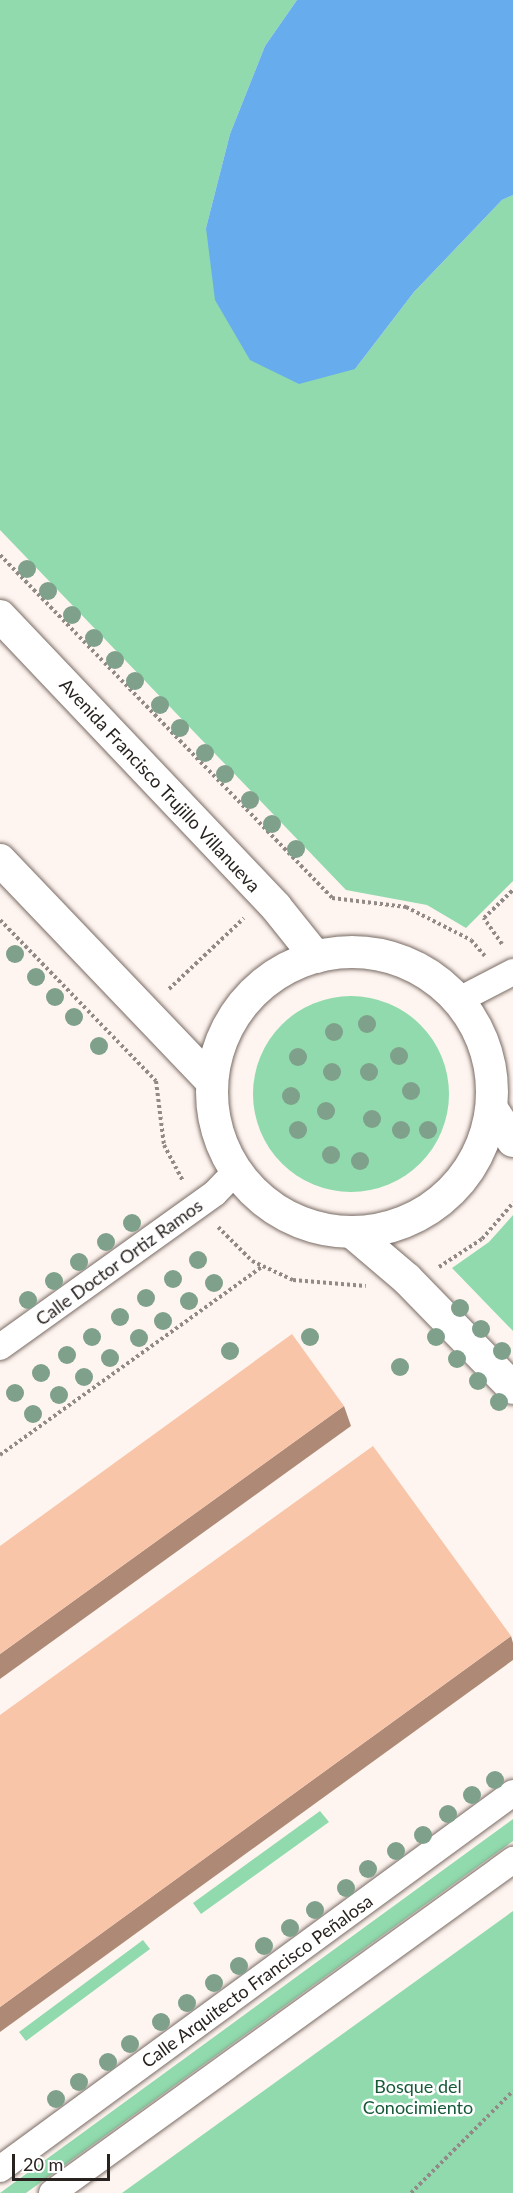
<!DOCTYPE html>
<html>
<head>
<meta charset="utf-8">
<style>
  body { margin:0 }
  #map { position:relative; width:513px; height:2193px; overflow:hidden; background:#fff5f0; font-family:Lato,sans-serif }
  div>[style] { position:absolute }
  .green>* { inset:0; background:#90daad }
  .round { border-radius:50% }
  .water>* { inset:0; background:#67acec }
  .path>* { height:4px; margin-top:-2px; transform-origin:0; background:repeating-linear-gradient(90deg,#928a86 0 3px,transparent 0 6px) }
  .roads { filter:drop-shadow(0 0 2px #796b64) drop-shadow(0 0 2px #796b64) }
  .minor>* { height:26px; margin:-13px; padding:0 13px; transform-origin:13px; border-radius:13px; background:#fff }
  .tertiary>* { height:32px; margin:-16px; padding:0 16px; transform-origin:16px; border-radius:16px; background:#fff }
  .tertiary>.ring { margin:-16px; padding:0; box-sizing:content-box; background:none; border:32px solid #fff; border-radius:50% }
  .trees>* { width:18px; height:18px; margin:-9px; border-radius:50%; background:#7fa08b }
  .shaded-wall>* { inset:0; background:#ae8a76 }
  .building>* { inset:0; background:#f8c5a8 }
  span { translate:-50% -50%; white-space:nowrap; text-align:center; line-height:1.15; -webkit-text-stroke:5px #fff; paint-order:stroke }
  .street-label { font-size:18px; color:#292320 }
  .park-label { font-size:18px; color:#165a38 }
  .scale { position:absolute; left:12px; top:2154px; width:98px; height:27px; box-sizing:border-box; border:3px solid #292320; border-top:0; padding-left:8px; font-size:18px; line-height:21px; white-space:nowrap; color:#292320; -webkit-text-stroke:4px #fff; paint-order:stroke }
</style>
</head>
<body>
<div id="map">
  <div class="green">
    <div style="clip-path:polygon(0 0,297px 0,265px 46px,230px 134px,206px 228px,355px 369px,414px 292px,502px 200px,513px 195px,513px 881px,466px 928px,427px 905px,346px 890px,0 530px)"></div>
    <div class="round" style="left:253px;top:996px;width:196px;height:196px"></div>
    <div style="clip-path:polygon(513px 1215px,513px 1331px,452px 1268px,489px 1242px)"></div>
    <div style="clip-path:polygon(320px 1811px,329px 1822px,201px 1914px,193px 1903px)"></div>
    <div style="clip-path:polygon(513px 1819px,513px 1841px,26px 2193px,0 2193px)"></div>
    <div style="clip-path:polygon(513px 1911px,513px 2193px,122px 2193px)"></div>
    <div style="clip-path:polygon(143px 1940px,150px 1949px,26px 2041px,19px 2032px)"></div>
  </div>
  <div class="water">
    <div style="clip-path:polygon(297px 0,513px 0,513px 195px,502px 200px,414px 292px,355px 369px,299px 384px,250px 360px,215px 300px,206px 228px,230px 134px,265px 46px)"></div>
  </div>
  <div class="path">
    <div style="left:0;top:555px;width:477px;rotate:45.9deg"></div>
    <div style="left:332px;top:898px;width:75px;rotate:6.9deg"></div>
    <div style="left:406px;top:907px;width:73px;rotate:26.9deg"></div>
    <div style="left:471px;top:940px;width:21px;rotate:49deg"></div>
    <div style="left:0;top:920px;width:224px;rotate:45.9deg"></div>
    <div style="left:156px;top:1081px;width:64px;rotate:82.9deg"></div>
    <div style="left:164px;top:1145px;width:41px;rotate:62.2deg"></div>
    <div style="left:502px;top:944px;width:32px;rotate:-125deg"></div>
    <div style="left:484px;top:918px;width:40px;rotate:-44deg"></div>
    <div style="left:169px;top:989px;width:103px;rotate:-43.4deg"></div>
    <div style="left:218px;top:1227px;width:48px;rotate:45deg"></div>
    <div style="left:252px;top:1261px;width:45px;rotate:24.9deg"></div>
    <div style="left:293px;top:1280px;width:73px;rotate:4.7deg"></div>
    <div style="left:439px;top:1267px;width:51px;rotate:-33.1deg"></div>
    <div style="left:482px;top:1239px;width:48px;rotate:-49.3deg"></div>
    <div style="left:0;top:1455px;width:322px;rotate:-35.7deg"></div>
    <div style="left:411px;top:2193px;width:144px;rotate:-45deg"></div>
  </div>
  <div class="roads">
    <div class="minor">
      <div style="left:459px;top:1000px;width:61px;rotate:-27.4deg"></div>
      <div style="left:0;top:1347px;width:264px;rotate:-35.6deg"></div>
      <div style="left:215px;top:1193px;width:29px;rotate:-46deg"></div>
      <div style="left:0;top:2169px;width:636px;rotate:-36.24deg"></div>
      <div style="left:52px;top:2193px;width:569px;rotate:-35.84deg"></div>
    </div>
    <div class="tertiary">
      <div style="left:0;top:616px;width:401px;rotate:46.5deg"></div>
      <div style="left:276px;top:907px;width:64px;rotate:51.3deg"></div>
      <div style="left:0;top:860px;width:306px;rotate:46.3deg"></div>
      <div class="ring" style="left:212px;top:952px;width:248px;height:248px"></div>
      <div style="left:492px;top:1109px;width:38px;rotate:57deg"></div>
      <div style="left:353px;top:1233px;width:71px;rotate:40.4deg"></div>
      <div style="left:407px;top:1279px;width:152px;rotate:45.8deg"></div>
    </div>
  </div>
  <div class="trees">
    <div style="left:27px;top:569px"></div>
    <div style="left:48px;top:591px"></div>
    <div style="left:72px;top:615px"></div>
    <div style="left:94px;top:638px"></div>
    <div style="left:115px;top:660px"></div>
    <div style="left:135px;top:681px"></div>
    <div style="left:160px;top:705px"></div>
    <div style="left:180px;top:728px"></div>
    <div style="left:205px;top:753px"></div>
    <div style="left:225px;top:774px"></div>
    <div style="left:250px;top:800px"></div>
    <div style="left:272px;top:824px"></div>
    <div style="left:296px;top:849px"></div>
    <div style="left:15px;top:954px"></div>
    <div style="left:36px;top:977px"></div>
    <div style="left:55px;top:997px"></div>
    <div style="left:74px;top:1017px"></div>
    <div style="left:367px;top:1024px"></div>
    <div style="left:334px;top:1032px"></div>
    <div style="left:99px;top:1046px"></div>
    <div style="left:399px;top:1056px"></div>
    <div style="left:298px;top:1057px"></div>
    <div style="left:332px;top:1072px"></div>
    <div style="left:369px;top:1072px"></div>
    <div style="left:411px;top:1091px"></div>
    <div style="left:291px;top:1096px"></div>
    <div style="left:326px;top:1111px"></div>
    <div style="left:372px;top:1119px"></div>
    <div style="left:298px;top:1130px"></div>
    <div style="left:401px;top:1130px"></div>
    <div style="left:428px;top:1130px"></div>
    <div style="left:331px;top:1155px"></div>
    <div style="left:360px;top:1161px"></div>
    <div style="left:132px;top:1223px"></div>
    <div style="left:106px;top:1242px"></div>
    <div style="left:198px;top:1260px"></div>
    <div style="left:79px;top:1262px"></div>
    <div style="left:173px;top:1279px"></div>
    <div style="left:54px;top:1281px"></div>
    <div style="left:214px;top:1283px"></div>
    <div style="left:146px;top:1298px"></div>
    <div style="left:28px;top:1300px"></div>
    <div style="left:189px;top:1301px"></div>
    <div style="left:460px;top:1308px"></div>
    <div style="left:120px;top:1317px"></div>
    <div style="left:163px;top:1321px"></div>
    <div style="left:481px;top:1329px"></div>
    <div style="left:92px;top:1337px"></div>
    <div style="left:310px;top:1337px"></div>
    <div style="left:436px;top:1337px"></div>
    <div style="left:139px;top:1338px"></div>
    <div style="left:230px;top:1351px"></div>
    <div style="left:502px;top:1351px"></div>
    <div style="left:67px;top:1355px"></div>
    <div style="left:110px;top:1358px"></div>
    <div style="left:457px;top:1359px"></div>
    <div style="left:400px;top:1367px"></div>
    <div style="left:41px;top:1373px"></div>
    <div style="left:84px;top:1377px"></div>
    <div style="left:478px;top:1381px"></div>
    <div style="left:15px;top:1393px"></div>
    <div style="left:59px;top:1395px"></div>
    <div style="left:499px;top:1402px"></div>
    <div style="left:33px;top:1414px"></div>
    <div style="left:495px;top:1780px"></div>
    <div style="left:472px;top:1795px"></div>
    <div style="left:448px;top:1814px"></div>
    <div style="left:423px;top:1835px"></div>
    <div style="left:396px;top:1851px"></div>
    <div style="left:368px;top:1869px"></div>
    <div style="left:346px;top:1888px"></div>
    <div style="left:315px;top:1910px"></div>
    <div style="left:290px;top:1928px"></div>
    <div style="left:264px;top:1946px"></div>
    <div style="left:239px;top:1966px"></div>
    <div style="left:214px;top:1983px"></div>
    <div style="left:187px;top:2003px"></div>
    <div style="left:161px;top:2022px"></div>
    <div style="left:130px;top:2044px"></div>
    <div style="left:108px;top:2062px"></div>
    <div style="left:79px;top:2082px"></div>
    <div style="left:56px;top:2099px"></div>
  </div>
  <div class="shaded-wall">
    <div style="clip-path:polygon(344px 1406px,351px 1426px,0 1679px,0 1654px)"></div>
    <div style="clip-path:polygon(511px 1636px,513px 1643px,513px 1660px,0 2032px,0 2007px)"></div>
  </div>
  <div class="building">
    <div style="clip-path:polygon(292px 1334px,344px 1406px,0 1654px,0 1546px)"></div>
    <div style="clip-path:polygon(373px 1446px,511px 1636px,0 2007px,0 1715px)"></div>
  </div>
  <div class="street-label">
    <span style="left:160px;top:785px;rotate:47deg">Avenida Francisco Trujillo Villanueva</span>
    <span style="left:119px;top:1262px;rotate:-36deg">Calle Doctor Ortiz Ramos</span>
    <span style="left:257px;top:1981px;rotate:-36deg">Calle Arquitecto Francisco Peñalosa</span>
  </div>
  <div class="park-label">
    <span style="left:418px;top:2097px">Bosque del<br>Conocimiento</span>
  </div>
  <div class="scale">20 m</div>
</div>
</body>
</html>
